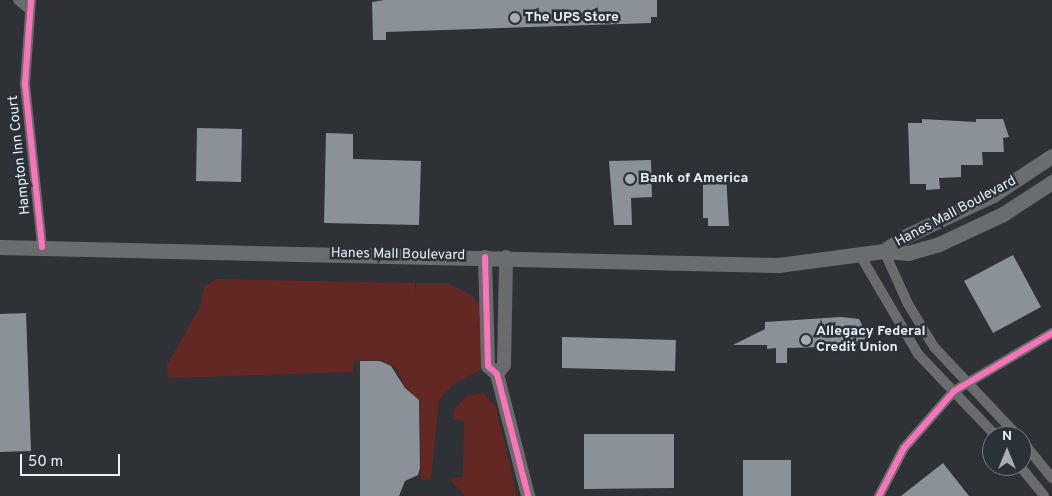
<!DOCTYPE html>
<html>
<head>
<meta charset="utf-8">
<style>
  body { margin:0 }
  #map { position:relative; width:1052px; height:496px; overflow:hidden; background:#2e3136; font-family:Overpass,sans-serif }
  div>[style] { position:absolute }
  .green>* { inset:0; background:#632724 }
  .building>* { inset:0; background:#8b9199 }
  .minor>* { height:10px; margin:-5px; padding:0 5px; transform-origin:5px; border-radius:5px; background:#6a6b6c }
  .tertiary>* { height:14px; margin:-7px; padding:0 7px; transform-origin:7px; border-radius:7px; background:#6a6b6c }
  .secondary>* { height:15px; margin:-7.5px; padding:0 7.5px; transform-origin:7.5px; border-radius:7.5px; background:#6a6d70 }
  .cycleway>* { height:6px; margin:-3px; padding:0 3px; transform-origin:3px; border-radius:3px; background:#fb73b8 }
  .dots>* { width:14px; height:14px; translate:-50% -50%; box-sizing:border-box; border:2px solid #2a3139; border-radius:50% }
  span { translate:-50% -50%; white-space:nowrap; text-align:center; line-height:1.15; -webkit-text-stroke:5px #2a3139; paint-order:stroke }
  .poi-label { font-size:14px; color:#ebeff5; font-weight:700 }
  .left { translate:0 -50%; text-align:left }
  .street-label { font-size:14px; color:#ebeff5 }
  .north { position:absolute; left:982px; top:426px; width:50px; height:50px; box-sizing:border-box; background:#2a3139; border:1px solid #777d84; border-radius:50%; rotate:0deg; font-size:14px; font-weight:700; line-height:20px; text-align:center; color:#ebeff5 }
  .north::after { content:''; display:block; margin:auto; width:18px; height:22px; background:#a9acb2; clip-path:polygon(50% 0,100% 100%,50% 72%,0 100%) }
  .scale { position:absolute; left:20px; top:454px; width:100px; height:22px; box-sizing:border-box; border:2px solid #ebeff5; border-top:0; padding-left:6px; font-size:15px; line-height:18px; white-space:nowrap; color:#ebeff5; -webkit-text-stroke:4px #2a3139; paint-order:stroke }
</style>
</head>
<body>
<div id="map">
  <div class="green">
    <div style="clip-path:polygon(217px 279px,415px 283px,415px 293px,416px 283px,447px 283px,473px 296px,481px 308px,481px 370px,454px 384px,439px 400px,431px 478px,421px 481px,420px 400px,406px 390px,396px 368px,380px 360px,354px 361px,353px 372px,168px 378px,167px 365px,200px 307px,204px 286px)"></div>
    <div style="clip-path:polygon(483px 393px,496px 407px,517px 496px,465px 496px,451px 481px,452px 478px,463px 477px,464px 421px,453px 420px,454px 410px,466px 396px)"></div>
  </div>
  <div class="building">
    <div style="clip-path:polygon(384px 0,657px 0,657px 17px,651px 17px,651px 23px,386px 32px,386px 40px,373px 40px,372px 2px)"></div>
    <div style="clip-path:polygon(922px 119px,976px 122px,976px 119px,1003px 119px,1009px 137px,1003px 138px,1004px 152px,982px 152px,983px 165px,961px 165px,961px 177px,939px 178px,940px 189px,926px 190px,926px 184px,910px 184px,908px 123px,922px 123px)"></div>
    <div style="clip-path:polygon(197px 128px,242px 129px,241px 182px,196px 181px)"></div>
    <div style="clip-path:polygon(326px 133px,353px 134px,353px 159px,421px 161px,419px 225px,324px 223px)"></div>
    <div style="clip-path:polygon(651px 160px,652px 197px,631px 198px,632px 225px,614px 225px,609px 161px)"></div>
    <div style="clip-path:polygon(703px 174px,726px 174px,729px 226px,708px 226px,708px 218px,703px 218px)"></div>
    <div style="clip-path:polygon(1013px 255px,1041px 307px,993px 333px,964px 281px)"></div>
    <div style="clip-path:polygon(26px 313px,31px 451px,0 452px,0 314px)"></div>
    <div style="clip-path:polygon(841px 317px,859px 319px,870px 341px,860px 341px,860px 346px,787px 348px,787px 363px,776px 363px,776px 348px,767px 349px,767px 345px,733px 345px,765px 329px,765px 322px)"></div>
    <div style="clip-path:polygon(562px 337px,676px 340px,675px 371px,562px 368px)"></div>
    <div style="clip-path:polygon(360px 361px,380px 361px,391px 366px,405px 388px,419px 400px,420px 468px,418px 475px,405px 481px,399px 496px,360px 496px)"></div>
    <div style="clip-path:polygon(584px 434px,674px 434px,674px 488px,584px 489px)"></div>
    <div style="clip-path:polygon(743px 460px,791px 460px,791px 496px,743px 496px)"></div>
    <div style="clip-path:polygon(943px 463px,969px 496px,901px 496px)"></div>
  </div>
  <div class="minor">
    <div style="left:18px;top:0;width:14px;rotate:39deg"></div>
    <div style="left:31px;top:0;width:84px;rotate:94.1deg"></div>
    <div style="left:25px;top:84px;width:164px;rotate:84deg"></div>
    <div style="left:884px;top:251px;width:58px;rotate:65.6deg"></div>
    <div style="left:908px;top:304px;width:50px;rotate:58.8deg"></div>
    <div style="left:934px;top:347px;width:122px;rotate:46.7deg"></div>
    <div style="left:860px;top:255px;width:115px;rotate:59.6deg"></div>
    <div style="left:918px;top:354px;width:113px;rotate:46.4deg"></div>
    <div style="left:1022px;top:441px;width:48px;rotate:51deg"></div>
    <div style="left:1020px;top:466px;width:38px;rotate:51deg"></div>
    <div style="left:879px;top:496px;width:54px;rotate:-62.5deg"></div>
    <div style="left:904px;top:448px;width:76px;rotate:-48.7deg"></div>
    <div style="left:954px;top:391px;width:114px;rotate:-30.6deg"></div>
  </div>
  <div class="tertiary">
    <div style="left:485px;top:257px;width:109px;rotate:88.4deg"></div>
    <div style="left:488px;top:366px;width:12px;rotate:42deg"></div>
    <div style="left:497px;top:374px;width:126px;rotate:75.7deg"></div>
    <div style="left:497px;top:374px;width:11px;rotate:-52deg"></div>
    <div style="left:504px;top:365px;width:108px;rotate:-88.9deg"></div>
  </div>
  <div class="secondary">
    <div style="left:0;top:247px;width:778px;rotate:1.33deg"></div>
    <div style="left:778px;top:265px;width:107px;rotate:-7.5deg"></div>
    <div style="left:884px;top:251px;width:24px;rotate:5deg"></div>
    <div style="left:908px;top:253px;width:32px;rotate:-16deg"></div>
    <div style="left:939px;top:244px;width:71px;rotate:-25.1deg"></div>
    <div style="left:1003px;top:214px;width:59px;rotate:-33.1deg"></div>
    <div style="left:884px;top:251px;width:24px;rotate:-35deg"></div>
    <div style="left:904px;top:237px;width:98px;rotate:-25.3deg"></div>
    <div style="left:993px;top:195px;width:71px;rotate:-33.5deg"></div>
  </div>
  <div class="cycleway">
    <div style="left:31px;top:0;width:84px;rotate:94.1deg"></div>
    <div style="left:25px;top:84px;width:164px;rotate:84deg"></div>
    <div style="left:485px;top:257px;width:109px;rotate:88.4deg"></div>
    <div style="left:488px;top:366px;width:12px;rotate:42deg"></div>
    <div style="left:497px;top:374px;width:126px;rotate:75.7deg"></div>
    <div style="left:879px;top:496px;width:54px;rotate:-62.5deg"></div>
    <div style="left:904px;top:448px;width:76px;rotate:-48.7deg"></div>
    <div style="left:954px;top:391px;width:114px;rotate:-30.6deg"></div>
  </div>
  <div class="dots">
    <div style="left:515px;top:18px;background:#a9acb2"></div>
    <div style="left:630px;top:179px;background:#a9acb2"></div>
    <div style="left:806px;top:340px;background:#a9acb2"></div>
  </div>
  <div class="poi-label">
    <span class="left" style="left:525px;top:18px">The UPS Store</span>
    <span class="left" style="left:640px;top:179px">Bank of America</span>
    <span class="left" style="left:816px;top:340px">Allegacy Federal<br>Credit Union</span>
  </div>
  <div class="street-label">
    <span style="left:20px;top:155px;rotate:-96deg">Hampton Inn Court</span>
    <span style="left:956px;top:212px;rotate:-28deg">Hanes Mall Boulevard</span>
    <span style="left:398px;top:255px;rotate:1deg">Hanes Mall Boulevard</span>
  </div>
  <div class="north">N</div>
  <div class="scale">50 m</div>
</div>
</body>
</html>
